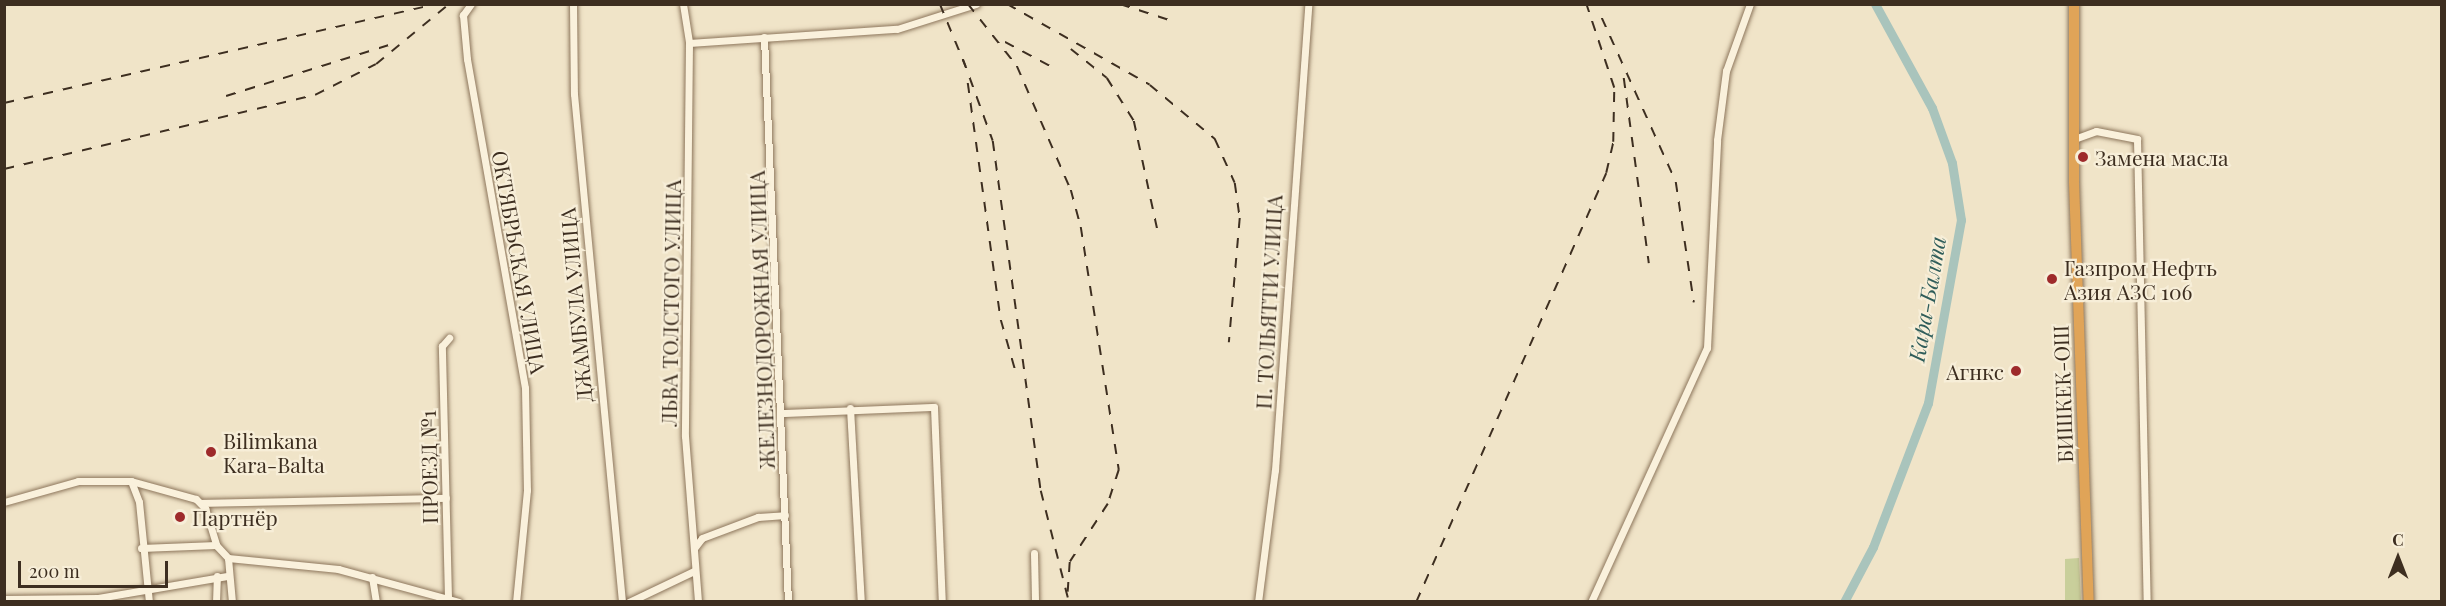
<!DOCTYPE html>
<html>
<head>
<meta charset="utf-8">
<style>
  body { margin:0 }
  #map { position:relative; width:2446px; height:606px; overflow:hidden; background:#f0e4c8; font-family:"Playfair Display",serif }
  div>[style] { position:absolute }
  .green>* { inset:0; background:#c9cf9b }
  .river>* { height:9px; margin:-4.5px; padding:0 4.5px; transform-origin:4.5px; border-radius:4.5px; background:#a9c4bc }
  .roads { filter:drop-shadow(0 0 2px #8d765c) drop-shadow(0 0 2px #8d765c) }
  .minor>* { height:7px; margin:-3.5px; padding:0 3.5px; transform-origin:3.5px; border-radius:3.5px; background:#faf1dc }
  .highway>* { height:10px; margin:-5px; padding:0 5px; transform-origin:5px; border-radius:5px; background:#e0a458 }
  .rail>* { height:1.5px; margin-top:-0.75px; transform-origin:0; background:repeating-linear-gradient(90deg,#3d2e20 0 10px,transparent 0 20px) }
  .dots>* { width:16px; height:16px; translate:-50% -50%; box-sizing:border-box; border:3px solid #f7eed8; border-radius:50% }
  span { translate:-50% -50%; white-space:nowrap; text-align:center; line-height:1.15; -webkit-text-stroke:4.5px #f7eed8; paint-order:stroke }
  .poi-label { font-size:21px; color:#3d2e20 }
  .left { translate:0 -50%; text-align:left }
  .right { translate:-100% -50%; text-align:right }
  .street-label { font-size:21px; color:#3d2e20 }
  .water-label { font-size:22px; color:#2f5d5a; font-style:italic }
  .frame { position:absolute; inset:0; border:6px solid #3d2e20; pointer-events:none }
  .north { position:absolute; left:2368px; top:528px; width:60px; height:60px; -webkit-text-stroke:4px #f7eed8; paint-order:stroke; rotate:0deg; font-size:16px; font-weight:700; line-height:24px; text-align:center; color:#3d2e20 }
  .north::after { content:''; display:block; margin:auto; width:21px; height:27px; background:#3d2e20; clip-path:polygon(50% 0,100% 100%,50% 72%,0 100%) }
  .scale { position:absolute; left:18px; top:561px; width:150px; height:27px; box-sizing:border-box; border:3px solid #3d2e20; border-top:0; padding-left:8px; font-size:18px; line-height:21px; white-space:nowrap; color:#3d2e20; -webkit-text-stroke:4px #f7eed8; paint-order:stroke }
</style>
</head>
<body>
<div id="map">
  <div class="green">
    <div style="clip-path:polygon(2079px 558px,2081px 601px,2065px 601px,2065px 559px)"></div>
  </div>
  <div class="river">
    <div style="left:1844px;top:602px;width:62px;rotate:-62.2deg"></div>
    <div style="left:1873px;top:547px;width:154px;rotate:-69.1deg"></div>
    <div style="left:1928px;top:403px;width:186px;rotate:-79.8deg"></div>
    <div style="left:1961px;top:220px;width:58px;rotate:-99deg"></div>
    <div style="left:1952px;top:163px;width:59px;rotate:-110deg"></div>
    <div style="left:1932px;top:108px;width:119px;rotate:-118.7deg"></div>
  </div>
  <div class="roads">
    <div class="minor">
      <div style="left:471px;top:4px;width:14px;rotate:126deg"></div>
      <div style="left:463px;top:15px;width:44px;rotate:84.8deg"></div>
      <div style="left:467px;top:59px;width:334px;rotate:80deg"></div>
      <div style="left:525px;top:388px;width:102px;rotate:88.9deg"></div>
      <div style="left:527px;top:490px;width:113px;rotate:95.6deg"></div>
      <div style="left:573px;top:4px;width:90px;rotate:89.4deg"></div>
      <div style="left:574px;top:94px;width:510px;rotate:84.6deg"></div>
      <div style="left:683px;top:4px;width:39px;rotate:81deg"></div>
      <div style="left:689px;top:43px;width:393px;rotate:90.6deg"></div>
      <div style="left:685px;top:436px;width:167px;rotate:85.5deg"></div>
      <div style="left:764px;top:37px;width:566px;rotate:87.57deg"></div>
      <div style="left:689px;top:43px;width:208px;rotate:-3.9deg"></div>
      <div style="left:897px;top:29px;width:83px;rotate:-17.6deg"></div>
      <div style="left:2077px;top:138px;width:20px;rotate:-20deg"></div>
      <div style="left:2096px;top:131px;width:42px;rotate:11deg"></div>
      <div style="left:2137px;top:139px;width:463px;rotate:88.8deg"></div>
      <div style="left:850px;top:408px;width:194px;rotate:86.8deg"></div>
      <div style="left:782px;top:413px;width:152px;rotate:-2.3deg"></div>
      <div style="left:934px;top:407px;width:195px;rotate:87.7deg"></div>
      <div style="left:131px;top:481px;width:22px;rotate:69deg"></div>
      <div style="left:139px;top:502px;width:100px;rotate:84.3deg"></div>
      <div style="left:4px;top:502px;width:77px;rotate:-15.8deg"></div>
      <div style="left:78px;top:481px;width:53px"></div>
      <div style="left:131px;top:481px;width:67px;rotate:15.5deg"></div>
      <div style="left:196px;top:499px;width:13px;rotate:45deg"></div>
      <div style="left:205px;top:508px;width:39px;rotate:73deg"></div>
      <div style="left:216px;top:545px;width:18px;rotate:47deg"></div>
      <div style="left:228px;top:558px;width:111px;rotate:5.7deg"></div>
      <div style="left:338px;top:569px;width:125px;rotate:15.3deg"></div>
      <div style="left:201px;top:503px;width:245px;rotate:-1.2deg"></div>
      <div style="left:695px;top:547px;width:11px;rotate:-52deg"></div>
      <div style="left:702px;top:538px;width:60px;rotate:-20.6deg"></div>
      <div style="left:758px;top:517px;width:27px;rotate:-4deg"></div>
      <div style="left:141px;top:548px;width:75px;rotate:-2.3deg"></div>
      <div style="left:1034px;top:553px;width:49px;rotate:88.8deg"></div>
      <div style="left:228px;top:558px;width:44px;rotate:84.8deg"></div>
      <div style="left:372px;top:577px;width:25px;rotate:81deg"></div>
      <div style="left:448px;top:598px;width:252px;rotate:-91.4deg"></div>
      <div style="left:442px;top:346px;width:11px;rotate:-49deg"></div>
      <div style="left:4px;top:599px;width:94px;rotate:-0.6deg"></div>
      <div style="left:98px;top:598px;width:131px;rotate:-9.7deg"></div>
      <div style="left:216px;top:602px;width:26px;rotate:-88deg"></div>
      <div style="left:629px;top:602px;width:72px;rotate:-25.5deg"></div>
      <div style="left:1258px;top:602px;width:133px;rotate:-82.7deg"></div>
      <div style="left:1275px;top:470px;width:467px;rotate:-85.9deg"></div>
      <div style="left:1591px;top:602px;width:279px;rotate:-65.5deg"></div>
      <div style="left:1707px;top:348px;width:208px;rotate:-87.2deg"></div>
      <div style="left:1717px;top:140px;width:70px;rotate:-82.6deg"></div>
      <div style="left:1726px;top:71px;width:71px;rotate:-70.3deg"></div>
    </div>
    <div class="highway">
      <div style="left:2074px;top:4px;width:178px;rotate:90deg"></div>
      <div style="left:2074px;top:182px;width:420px;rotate:88deg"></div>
    </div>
  </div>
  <div class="rail">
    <div style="left:940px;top:4px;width:68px;rotate:67.6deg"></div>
    <div style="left:968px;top:4px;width:79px;rotate:51.7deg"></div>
    <div style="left:1017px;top:66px;width:135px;rotate:66.5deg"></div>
    <div style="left:1071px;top:190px;width:38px;rotate:75deg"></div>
    <div style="left:1081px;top:227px;width:246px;rotate:81.1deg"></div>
    <div style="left:1119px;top:470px;width:36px;rotate:108deg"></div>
    <div style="left:1108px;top:504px;width:69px;rotate:123.2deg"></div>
    <div style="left:1070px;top:562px;width:30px;rotate:94deg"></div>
    <div style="left:1007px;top:4px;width:164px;rotate:29.5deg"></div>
    <div style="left:1150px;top:85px;width:85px;rotate:39.7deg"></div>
    <div style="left:1215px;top:139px;width:48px;rotate:65.6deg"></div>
    <div style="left:1235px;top:183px;width:35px;rotate:82deg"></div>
    <div style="left:1240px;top:218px;width:125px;rotate:95deg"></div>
    <div style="left:1120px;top:4px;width:55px;rotate:18.1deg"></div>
    <div style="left:1602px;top:18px;width:180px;rotate:65.7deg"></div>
    <div style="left:1676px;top:182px;width:122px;rotate:81.5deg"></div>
    <div style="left:1005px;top:42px;width:53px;rotate:28deg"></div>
    <div style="left:1071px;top:49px;width:46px;rotate:38.9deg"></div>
    <div style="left:1107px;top:78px;width:51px;rotate:57.9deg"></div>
    <div style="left:1134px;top:121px;width:114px;rotate:77.8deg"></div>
    <div style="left:963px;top:59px;width:87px;rotate:69.9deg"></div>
    <div style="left:993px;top:141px;width:353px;rotate:82.2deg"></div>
    <div style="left:1041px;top:491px;width:114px;rotate:75.8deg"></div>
    <div style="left:1624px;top:78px;width:187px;rotate:82.3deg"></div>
    <div style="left:968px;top:83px;width:239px;rotate:82.1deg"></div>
    <div style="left:1001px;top:320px;width:58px;rotate:74.1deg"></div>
    <div style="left:226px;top:96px;width:174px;rotate:-17.4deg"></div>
    <div style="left:4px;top:103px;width:444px;rotate:-12.9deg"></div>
    <div style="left:4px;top:169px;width:320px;rotate:-13.4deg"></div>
    <div style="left:315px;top:95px;width:68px;rotate:-26.9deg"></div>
    <div style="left:376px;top:64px;width:94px;rotate:-39.4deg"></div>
    <div style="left:1416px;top:602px;width:469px;rotate:-66.1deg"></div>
    <div style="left:1606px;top:173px;width:32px;rotate:-77deg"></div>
    <div style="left:1613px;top:142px;width:54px;rotate:-88.9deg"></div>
    <div style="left:1614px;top:88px;width:89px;rotate:-108.4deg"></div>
  </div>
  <div class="dots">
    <div style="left:2083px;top:157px;background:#9e2a2b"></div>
    <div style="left:2052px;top:279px;background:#9e2a2b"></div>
    <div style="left:2016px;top:371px;background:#9e2a2b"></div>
    <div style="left:211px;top:452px;background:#9e2a2b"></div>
    <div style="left:180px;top:517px;background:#9e2a2b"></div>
  </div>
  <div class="poi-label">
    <span class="left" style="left:2095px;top:157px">Замена масла</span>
    <span class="left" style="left:2064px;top:279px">Газпром Нефть<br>Азия АЗС 106</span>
    <span class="right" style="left:2004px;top:371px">Агнкс</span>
    <span class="left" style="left:223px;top:452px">Bilimkana<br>Kara-Balta</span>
    <span class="left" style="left:192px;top:517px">Партнёр</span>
  </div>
  <div class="street-label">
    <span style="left:520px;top:262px;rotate:80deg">ОКТЯБРЬСКАЯ УЛИЦА</span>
    <span style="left:1268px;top:302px;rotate:-87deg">П. ТОЛЬЯТТИ УЛИЦА</span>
    <span style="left:670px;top:303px;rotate:-89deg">ЛЬВА ТОЛСТОГО УЛИЦА</span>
    <span style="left:575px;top:305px;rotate:-95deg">ДЖАМБУЛА УЛИЦА</span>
    <span style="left:761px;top:320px;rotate:-92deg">ЖЕЛЕЗНОДОРОЖНАЯ УЛИЦА</span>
    <span style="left:2062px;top:394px;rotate:-92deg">БИШКЕК-ОШ</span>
    <span style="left:428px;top:467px;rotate:-91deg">ПРОЕЗД №1</span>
  </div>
  <div class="water-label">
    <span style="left:1927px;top:299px;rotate:-80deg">Кара-Балта</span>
  </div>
  <div class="frame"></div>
  <div class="north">С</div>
  <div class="scale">200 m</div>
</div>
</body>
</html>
